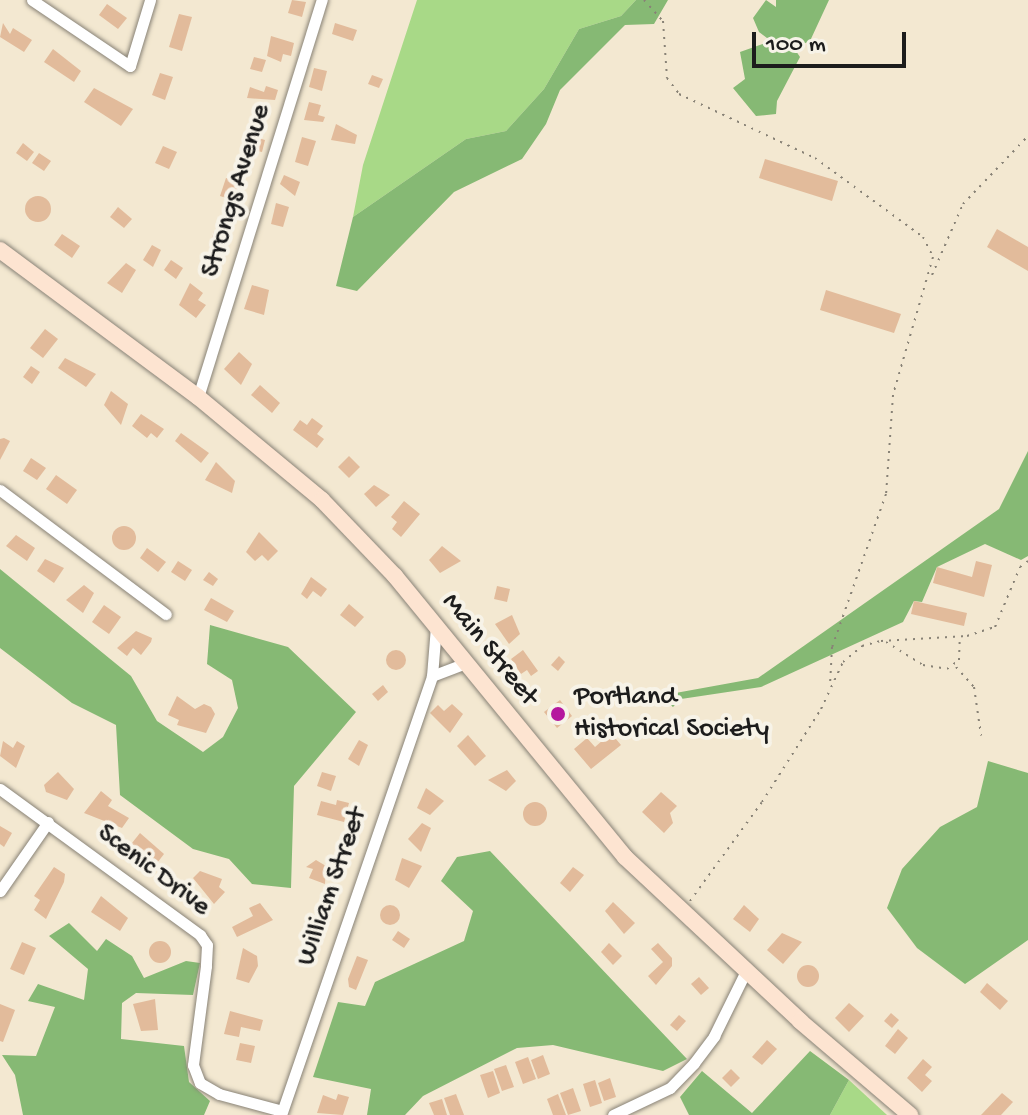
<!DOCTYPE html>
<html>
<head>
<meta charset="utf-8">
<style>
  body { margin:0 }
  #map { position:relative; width:1028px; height:1115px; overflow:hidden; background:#f3e8d1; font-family:"Gochi Hand",sans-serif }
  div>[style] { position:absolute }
  .green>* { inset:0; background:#a8d987 }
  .forest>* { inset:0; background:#86b974 }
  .building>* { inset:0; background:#e2bb9b }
  .round { border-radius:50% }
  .path>* { height:2px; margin-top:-1px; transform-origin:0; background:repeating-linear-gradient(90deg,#888276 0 2px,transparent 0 8px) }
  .roads { filter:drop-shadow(0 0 2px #888276) drop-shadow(0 0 2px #888276) }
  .street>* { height:11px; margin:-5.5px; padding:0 5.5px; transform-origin:5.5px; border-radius:5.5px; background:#fff }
  .secondary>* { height:16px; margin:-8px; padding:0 8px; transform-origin:8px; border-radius:8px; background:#fde4d1 }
  .dots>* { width:22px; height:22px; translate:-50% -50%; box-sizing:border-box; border:4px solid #f7f3e8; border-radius:50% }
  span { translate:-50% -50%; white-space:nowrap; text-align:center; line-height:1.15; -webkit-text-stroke:8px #f7f3e8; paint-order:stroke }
  .street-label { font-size:28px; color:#1c1c1c }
  .poi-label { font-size:28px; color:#1c1c1c }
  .left { translate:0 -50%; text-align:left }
  .scale { position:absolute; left:752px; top:32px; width:154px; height:36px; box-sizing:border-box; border:4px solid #1c1c1c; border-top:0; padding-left:10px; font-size:24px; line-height:28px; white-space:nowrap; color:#1c1c1c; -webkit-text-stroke:6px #f7f3e8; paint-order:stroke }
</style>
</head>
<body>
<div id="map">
  <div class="green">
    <div style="clip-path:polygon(417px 0,636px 0,621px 16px,579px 29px,544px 89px,506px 131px,466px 139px,353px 217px,363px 165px)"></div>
    <div style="clip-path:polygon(849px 1080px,887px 1115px,830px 1115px)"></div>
  </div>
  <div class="forest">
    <div style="clip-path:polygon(636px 0,668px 0,654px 24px,625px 25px,560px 90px,546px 124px,522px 159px,454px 192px,357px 291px,336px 286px,353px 217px,466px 139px,506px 131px,544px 89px,579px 29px,621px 16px)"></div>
    <div style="clip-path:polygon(766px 0,776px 7px,776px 0,829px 0,810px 41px,794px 48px,800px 57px,777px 101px,776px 114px,756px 116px,733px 88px,745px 79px,740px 52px,771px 41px,759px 32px,753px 18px)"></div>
    <div style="clip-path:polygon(1028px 451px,1028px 556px,1021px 560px,985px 544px,937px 567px,922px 602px,914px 601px,903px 622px,761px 687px,681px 699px,673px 707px,659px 696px,758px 678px,999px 509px)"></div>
    <div style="clip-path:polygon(0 569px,131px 676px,157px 721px,203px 752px,223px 737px,238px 708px,232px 680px,207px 664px,210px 625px,288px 647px,356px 712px,294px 786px,291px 888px,252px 884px,229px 859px,193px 849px,120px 795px,116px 725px,72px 703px,0 648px)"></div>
    <div style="clip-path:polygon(988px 761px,1028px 773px,1028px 940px,965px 984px,917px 948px,887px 908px,902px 869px,940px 827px,977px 807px)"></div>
    <div style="clip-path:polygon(490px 851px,687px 1059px,663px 1071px,553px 1045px,517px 1048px,423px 1096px,405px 1115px,367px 1115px,371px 1089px,313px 1077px,338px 1002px,365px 1006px,375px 982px,464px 941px,473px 911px,441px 881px,457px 857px)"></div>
    <div style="clip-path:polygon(69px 923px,97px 951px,106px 939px,132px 956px,144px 978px,186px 961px,200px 963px,193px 995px,136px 993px,122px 1003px,121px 1039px,184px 1046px,189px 1082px,210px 1101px,204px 1115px,23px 1115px,15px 1075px,2px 1055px,36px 1056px,55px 1007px,28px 1001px,38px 984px,84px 1000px,88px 969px,49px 936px)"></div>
    <div style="clip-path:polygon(810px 1051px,849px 1080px,830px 1115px,689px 1115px,680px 1097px,702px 1071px,752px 1113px)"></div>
  </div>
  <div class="building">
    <div style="clip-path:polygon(292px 0,306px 2px,302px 17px,288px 13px)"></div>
    <div style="clip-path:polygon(107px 4px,127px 18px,118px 29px,99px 15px)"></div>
    <div style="clip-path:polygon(179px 14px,192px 17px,182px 51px,169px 47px)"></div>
    <div style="clip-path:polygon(3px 23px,10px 34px,13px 28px,32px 40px,24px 52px,0 37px)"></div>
    <div style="clip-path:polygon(335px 23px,357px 30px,353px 41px,332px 34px)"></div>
    <div style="clip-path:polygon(271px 36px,294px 43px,291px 56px,283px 54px,281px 62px,267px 56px)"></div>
    <div style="clip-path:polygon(53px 49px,81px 71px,74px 82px,44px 62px)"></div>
    <div style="clip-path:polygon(254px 57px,266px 60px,262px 72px,250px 69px)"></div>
    <div style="clip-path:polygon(314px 68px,327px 71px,322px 91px,309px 87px)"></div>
    <div style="clip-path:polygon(160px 73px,173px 77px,165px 100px,152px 95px)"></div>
    <div style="clip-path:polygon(372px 75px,383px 79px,379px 88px,368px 84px)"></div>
    <div style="clip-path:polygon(266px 86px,278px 90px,275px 100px,247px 98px,250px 87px,264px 92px)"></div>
    <div style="clip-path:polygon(94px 88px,133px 109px,121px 126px,84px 102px)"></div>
    <div style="clip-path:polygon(309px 102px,321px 105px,318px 115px,325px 117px,323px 122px,304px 120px)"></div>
    <div style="clip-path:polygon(336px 124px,357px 135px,355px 144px,331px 140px)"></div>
    <div style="clip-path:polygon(251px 136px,265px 140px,262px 152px,253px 150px,251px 157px,242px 155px)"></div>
    <div style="clip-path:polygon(302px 137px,316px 141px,308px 166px,295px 162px)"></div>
    <div style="clip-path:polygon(23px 143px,34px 152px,27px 161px,16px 153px)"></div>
    <div style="clip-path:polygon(163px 146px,177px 152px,169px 169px,155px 163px)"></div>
    <div style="clip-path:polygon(39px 153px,51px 161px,44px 171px,32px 163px)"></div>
    <div style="clip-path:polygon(765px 159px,838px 181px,832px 201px,759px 178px)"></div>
    <div style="clip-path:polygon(284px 175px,300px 182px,295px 196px,280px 184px)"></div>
    <div style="clip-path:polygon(226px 178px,241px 182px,235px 201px,220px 196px)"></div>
    <div class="round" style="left:25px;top:196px;width:26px;height:26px"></div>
    <div style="clip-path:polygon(276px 203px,289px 207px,283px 227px,271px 224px)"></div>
    <div style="clip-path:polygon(118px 207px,132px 219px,124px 228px,110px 217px)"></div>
    <div style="clip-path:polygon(997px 229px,1028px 247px,1028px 271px,987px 247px)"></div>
    <div style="clip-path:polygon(214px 231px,226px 236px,222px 248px,210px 243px)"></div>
    <div style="clip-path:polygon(62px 234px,80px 246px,72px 258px,54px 245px)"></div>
    <div style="clip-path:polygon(152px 245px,161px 250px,153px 267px,143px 260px)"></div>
    <div style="clip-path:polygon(171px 260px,183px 268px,176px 279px,164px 270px)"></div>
    <div style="clip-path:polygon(126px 263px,136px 270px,122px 293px,107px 283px)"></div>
    <div style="clip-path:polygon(190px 283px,203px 293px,198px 300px,206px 305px,196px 318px,179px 305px)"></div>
    <div style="clip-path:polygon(252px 285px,269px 290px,264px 315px,244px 309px)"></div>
    <div style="clip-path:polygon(826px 290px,901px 314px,894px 333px,820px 310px)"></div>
    <div style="clip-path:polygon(45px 329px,58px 339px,43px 358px,30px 348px)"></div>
    <div style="clip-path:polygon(239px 352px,252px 364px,241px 385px,224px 369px)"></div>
    <div style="clip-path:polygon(65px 358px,96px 374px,86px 387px,58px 368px)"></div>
    <div style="clip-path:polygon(31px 366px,40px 372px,32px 384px,23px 377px)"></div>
    <div style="clip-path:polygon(260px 385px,280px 403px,272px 413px,251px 395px)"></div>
    <div style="clip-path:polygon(111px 391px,128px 404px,121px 425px,104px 405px)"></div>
    <div style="clip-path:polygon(141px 414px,164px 429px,157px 438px,151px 433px,147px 438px,132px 426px)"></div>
    <div style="clip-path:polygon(312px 418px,323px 426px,317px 434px,324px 439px,317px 448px,293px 430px,300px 420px,307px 425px)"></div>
    <div style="clip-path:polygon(181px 433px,209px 453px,201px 463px,175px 441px)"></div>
    <div style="clip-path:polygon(4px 438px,10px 441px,0 460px,0 439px)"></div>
    <div style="clip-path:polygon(349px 456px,360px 467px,349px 478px,338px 467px)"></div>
    <div style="clip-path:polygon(31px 458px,46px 468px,37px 480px,23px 471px)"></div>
    <div style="clip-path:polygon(216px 462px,235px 481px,232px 493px,205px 480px)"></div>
    <div style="clip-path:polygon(56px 475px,77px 490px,67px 504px,46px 489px)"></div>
    <div style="clip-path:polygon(374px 485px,390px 495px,376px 507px,364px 494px)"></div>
    <div style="clip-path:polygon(404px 501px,420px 514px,401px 537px,392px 529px,397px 522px,391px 517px)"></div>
    <div class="round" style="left:112px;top:526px;width:24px;height:24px"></div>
    <div style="clip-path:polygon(259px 532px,278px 551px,268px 561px,262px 555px,255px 561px,246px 552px)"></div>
    <div style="clip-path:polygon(16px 535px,35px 548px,27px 561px,6px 546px)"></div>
    <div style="clip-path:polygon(442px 546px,461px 561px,440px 573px,429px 560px)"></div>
    <div style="clip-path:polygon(147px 548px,166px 562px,158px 572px,140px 558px)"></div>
    <div style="clip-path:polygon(45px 559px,64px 568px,54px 583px,37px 571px)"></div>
    <div style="clip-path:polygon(178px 561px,192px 570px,185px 581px,171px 572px)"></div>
    <div style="clip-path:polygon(976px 561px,992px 565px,984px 597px,933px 583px,937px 567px,972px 577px)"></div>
    <div style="clip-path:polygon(209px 572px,218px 579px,213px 586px,203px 580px)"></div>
    <div style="clip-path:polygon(311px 577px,327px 589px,321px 597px,313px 591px,307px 599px,301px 594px)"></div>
    <div style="clip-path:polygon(84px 585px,94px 593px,83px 613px,66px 600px)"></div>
    <div style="clip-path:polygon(497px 586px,510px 589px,507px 602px,494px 599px)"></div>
    <div style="clip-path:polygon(211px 598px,234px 611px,227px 622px,204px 610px)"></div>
    <div style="clip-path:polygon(914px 601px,967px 613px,964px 626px,911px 614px)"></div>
    <div style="clip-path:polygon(349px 604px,364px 617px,355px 627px,340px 615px)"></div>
    <div style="clip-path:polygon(104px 605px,121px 617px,109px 634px,92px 622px)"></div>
    <div style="clip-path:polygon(512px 615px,520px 634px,509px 644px,495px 624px)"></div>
    <div style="clip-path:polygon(136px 631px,152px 638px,151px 642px,141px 655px,133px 648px,127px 656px,117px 648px)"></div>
    <div style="clip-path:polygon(523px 650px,538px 671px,531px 676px,527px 670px,521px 674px,511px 659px)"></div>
    <div class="round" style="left:386px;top:650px;width:20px;height:20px"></div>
    <div style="clip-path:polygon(559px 656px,565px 662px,558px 671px,551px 665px)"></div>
    <div style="clip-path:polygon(383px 685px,388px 692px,378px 701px,372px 694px)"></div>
    <div style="clip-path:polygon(177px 696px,195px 709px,204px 704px,211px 707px,215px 714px,206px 733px,177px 725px,179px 720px,168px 715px)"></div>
    <div style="clip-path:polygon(560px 700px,572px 716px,557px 728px,544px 712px)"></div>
    <div style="clip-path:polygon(452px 704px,463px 714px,450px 733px,430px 713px,438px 705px,444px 711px)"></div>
    <div style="clip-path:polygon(611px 733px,621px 745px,591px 769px,574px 749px,587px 738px,595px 747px)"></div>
    <div style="clip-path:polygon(468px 735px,486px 756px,475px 766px,457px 746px)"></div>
    <div style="clip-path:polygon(359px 740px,368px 745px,359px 766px,348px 759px)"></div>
    <div style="clip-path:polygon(3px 741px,13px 748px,17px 741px,25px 746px,16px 768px,0 756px)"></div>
    <div style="clip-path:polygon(507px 770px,516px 781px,506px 791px,488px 780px)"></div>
    <div style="clip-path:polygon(58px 772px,74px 789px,67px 800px,46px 792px,44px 785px)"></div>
    <div style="clip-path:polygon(322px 772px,336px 776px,331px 791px,317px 786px)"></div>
    <div style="clip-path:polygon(426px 788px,444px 801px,430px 815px,417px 808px)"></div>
    <div style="clip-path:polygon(101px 791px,112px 800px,108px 806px,129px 818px,122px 828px,84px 813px)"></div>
    <div style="clip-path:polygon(661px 792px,677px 806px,670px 813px,673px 823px,664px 833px,642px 812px)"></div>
    <div style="clip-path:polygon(337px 800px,349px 803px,344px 822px,317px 815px,321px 801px,336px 805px)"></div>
    <div class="round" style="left:523px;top:802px;width:24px;height:24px"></div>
    <div style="clip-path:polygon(422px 823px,431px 828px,421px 852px,408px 839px)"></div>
    <div style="clip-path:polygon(0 826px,12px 833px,4px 847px,0 844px)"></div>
    <div style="clip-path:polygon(140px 833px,164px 854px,151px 871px,128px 848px)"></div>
    <div style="clip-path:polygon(402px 858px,422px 866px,409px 888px,395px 880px)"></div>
    <div style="clip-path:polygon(316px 860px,326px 866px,325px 884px,309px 878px,313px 869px,306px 867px)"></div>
    <div style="clip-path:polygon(54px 867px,65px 874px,64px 882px,46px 919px,34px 910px,40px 900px,34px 896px)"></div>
    <div style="clip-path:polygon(573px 867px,584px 875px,570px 892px,560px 883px)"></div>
    <div style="clip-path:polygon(200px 871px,222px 879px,219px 887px,225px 892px,214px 904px,193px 878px)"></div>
    <div style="clip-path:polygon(101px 896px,128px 918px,120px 931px,91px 912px)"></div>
    <div style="clip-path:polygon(613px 902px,635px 923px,624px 934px,605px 911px)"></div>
    <div style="clip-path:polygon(260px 903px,273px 920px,237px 937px,232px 927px,253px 916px,249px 908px)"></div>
    <div class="round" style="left:380px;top:905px;width:20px;height:20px"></div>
    <div style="clip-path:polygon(744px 905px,759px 919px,750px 932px,733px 919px)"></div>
    <div style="clip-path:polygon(398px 931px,410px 939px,404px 948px,392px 940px)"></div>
    <div style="clip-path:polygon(782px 933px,802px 942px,783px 964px,767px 950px)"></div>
    <div class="round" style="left:149px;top:941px;width:22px;height:22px"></div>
    <div style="clip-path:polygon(22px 942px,36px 948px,24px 975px,10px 969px)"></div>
    <div style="clip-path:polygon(609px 943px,622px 956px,613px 965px,601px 952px)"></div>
    <div style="clip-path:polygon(658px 943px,672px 958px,672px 966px,656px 985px,648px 976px,663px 962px,651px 949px)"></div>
    <div style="clip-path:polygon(243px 948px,257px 956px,258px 966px,249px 983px,236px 979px)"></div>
    <div style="clip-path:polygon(357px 956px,368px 960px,356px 990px,349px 987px,348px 979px)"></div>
    <div class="round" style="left:797px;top:965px;width:22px;height:22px"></div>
    <div style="clip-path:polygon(699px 977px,709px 988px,701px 995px,691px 984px)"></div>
    <div style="clip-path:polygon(987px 983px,1008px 1001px,1000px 1010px,980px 992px)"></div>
    <div style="clip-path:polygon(155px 999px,158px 1030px,141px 1031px,133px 1004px)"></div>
    <div style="clip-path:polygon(849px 1003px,864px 1016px,849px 1032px,835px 1018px)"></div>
    <div style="clip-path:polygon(0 1004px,15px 1010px,3px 1042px,0 1041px)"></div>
    <div style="clip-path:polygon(230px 1011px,263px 1020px,260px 1031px,241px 1027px,239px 1037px,224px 1034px)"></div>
    <div style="clip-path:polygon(891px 1013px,899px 1020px,892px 1028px,884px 1021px)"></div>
    <div style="clip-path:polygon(679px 1015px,686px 1021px,677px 1031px,670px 1025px)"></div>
    <div style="clip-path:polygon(898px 1029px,908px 1038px,895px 1054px,885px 1046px)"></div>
    <div style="clip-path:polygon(767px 1040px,777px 1049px,762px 1065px,752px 1057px)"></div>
    <div style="clip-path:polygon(240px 1043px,255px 1046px,251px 1063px,236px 1060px)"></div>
    <div style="clip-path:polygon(543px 1055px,550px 1074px,538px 1079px,531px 1060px)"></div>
    <div style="clip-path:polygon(528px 1057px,536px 1079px,523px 1084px,515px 1062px)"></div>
    <div style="clip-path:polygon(923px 1059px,932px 1067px,925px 1075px,932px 1081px,922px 1092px,907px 1078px)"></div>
    <div style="clip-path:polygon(506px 1065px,514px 1087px,502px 1091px,494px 1069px)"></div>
    <div style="clip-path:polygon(731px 1069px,740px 1078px,731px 1087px,722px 1078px)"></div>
    <div style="clip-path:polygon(493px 1071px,500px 1093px,488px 1098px,480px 1075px)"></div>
    <div style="clip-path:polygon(610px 1078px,616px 1097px,604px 1101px,598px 1083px)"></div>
    <div style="clip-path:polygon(595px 1080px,602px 1103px,590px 1107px,583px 1084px)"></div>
    <div style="clip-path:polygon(573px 1088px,581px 1111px,568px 1115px,560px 1093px)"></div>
    <div style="clip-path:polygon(1002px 1093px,1013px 1102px,1001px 1115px,981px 1115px)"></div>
    <div style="clip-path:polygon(338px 1094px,349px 1097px,343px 1115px,317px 1113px,323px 1095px,336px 1100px)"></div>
    <div style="clip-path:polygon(456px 1094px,464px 1115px,450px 1115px,444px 1098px)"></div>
    <div style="clip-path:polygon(558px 1094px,566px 1115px,553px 1115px,547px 1099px)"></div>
    <div style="clip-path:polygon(442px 1099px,447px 1115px,434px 1115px,429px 1103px)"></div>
  </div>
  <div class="path">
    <div style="left:644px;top:0;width:28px;rotate:48deg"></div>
    <div style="left:663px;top:21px;width:57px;rotate:86deg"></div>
    <div style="left:667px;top:78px;width:20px;rotate:53deg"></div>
    <div style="left:679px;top:94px;width:150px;rotate:25.2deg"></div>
    <div style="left:815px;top:158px;width:134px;rotate:36.2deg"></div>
    <div style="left:923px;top:237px;width:22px;rotate:63deg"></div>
    <div style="left:933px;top:257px;width:144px;rotate:106.2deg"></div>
    <div style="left:893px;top:395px;width:99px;rotate:94deg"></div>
    <div style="left:886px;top:494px;width:162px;rotate:109.4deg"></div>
    <div style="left:832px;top:647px;width:36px;rotate:93deg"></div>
    <div style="left:932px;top:275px;width:77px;rotate:-66.4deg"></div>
    <div style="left:963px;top:204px;width:94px;rotate:-46.3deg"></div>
    <div style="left:886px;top:642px;width:44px;rotate:31.9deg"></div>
    <div style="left:923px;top:665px;width:24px;rotate:9deg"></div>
    <div style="left:947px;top:669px;width:15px;rotate:-37deg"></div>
    <div style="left:959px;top:660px;width:24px;rotate:-88deg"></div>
    <div style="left:956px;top:667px;width:27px;rotate:48deg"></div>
    <div style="left:974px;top:687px;width:49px;rotate:81.7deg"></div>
    <div style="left:690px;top:901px;width:122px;rotate:-54deg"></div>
    <div style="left:762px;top:802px;width:110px;rotate:-57.6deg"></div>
    <div style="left:821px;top:709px;width:52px;rotate:-64.9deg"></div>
    <div style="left:843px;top:662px;width:25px;rotate:-40deg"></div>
    <div style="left:862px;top:646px;width:20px;rotate:-15deg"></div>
    <div style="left:881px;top:641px;width:86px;rotate:-3.3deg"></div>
    <div style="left:967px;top:636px;width:29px;rotate:-18deg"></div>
    <div style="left:995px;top:627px;width:65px;rotate:-67.4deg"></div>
    <div style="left:1020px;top:567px;width:10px;rotate:-37deg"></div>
  </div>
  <div class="roads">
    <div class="street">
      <div style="left:32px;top:0;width:118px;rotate:34deg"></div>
      <div style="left:130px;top:66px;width:69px;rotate:-73.1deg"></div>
      <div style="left:198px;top:397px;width:416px;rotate:-72.7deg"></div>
      <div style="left:0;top:490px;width:207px;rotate:36.8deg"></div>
      <div style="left:432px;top:676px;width:36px;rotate:-21deg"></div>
      <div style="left:0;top:789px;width:248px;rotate:36.1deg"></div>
      <div style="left:200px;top:935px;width:12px;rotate:55deg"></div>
      <div style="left:207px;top:945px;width:21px;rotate:93deg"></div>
      <div style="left:206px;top:966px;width:100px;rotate:97.5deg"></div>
      <div style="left:193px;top:1065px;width:19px;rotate:69deg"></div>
      <div style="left:200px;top:1083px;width:22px;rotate:30deg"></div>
      <div style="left:219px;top:1094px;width:65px;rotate:15.1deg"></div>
      <div style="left:0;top:891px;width:84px;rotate:-55.2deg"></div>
      <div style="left:281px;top:1115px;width:464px;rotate:-71deg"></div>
      <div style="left:432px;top:676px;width:50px;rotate:-85.4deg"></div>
      <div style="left:613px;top:1115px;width:63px;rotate:-25.3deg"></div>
      <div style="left:670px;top:1088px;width:35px;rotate:-46deg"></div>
      <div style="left:694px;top:1063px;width:34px;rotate:-53deg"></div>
      <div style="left:714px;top:1036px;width:72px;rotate:-63.8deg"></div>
    </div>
    <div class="secondary">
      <div style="left:0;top:250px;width:247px;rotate:36.6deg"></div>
      <div style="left:198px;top:397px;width:161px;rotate:39.7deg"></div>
      <div style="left:322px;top:500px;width:105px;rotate:46.2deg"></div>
      <div style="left:395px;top:576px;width:363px;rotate:50.7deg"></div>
      <div style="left:625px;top:857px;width:240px;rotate:43.1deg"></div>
      <div style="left:800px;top:1021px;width:145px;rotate:40.5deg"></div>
    </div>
  </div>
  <div class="dots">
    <div style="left:558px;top:714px;background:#b5179e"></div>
  </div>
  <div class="street-label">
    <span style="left:237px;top:191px;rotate:-73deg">Strongs Avenue</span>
    <span style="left:489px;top:650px;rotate:51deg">Main Street</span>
    <span style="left:153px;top:871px;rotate:37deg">Scenic Drive</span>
    <span style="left:333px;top:887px;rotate:-71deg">William Street</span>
  </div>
  <div class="poi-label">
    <span class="left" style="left:574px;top:714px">Portland<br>Historical Society</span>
  </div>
  <div class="scale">100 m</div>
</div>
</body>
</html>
